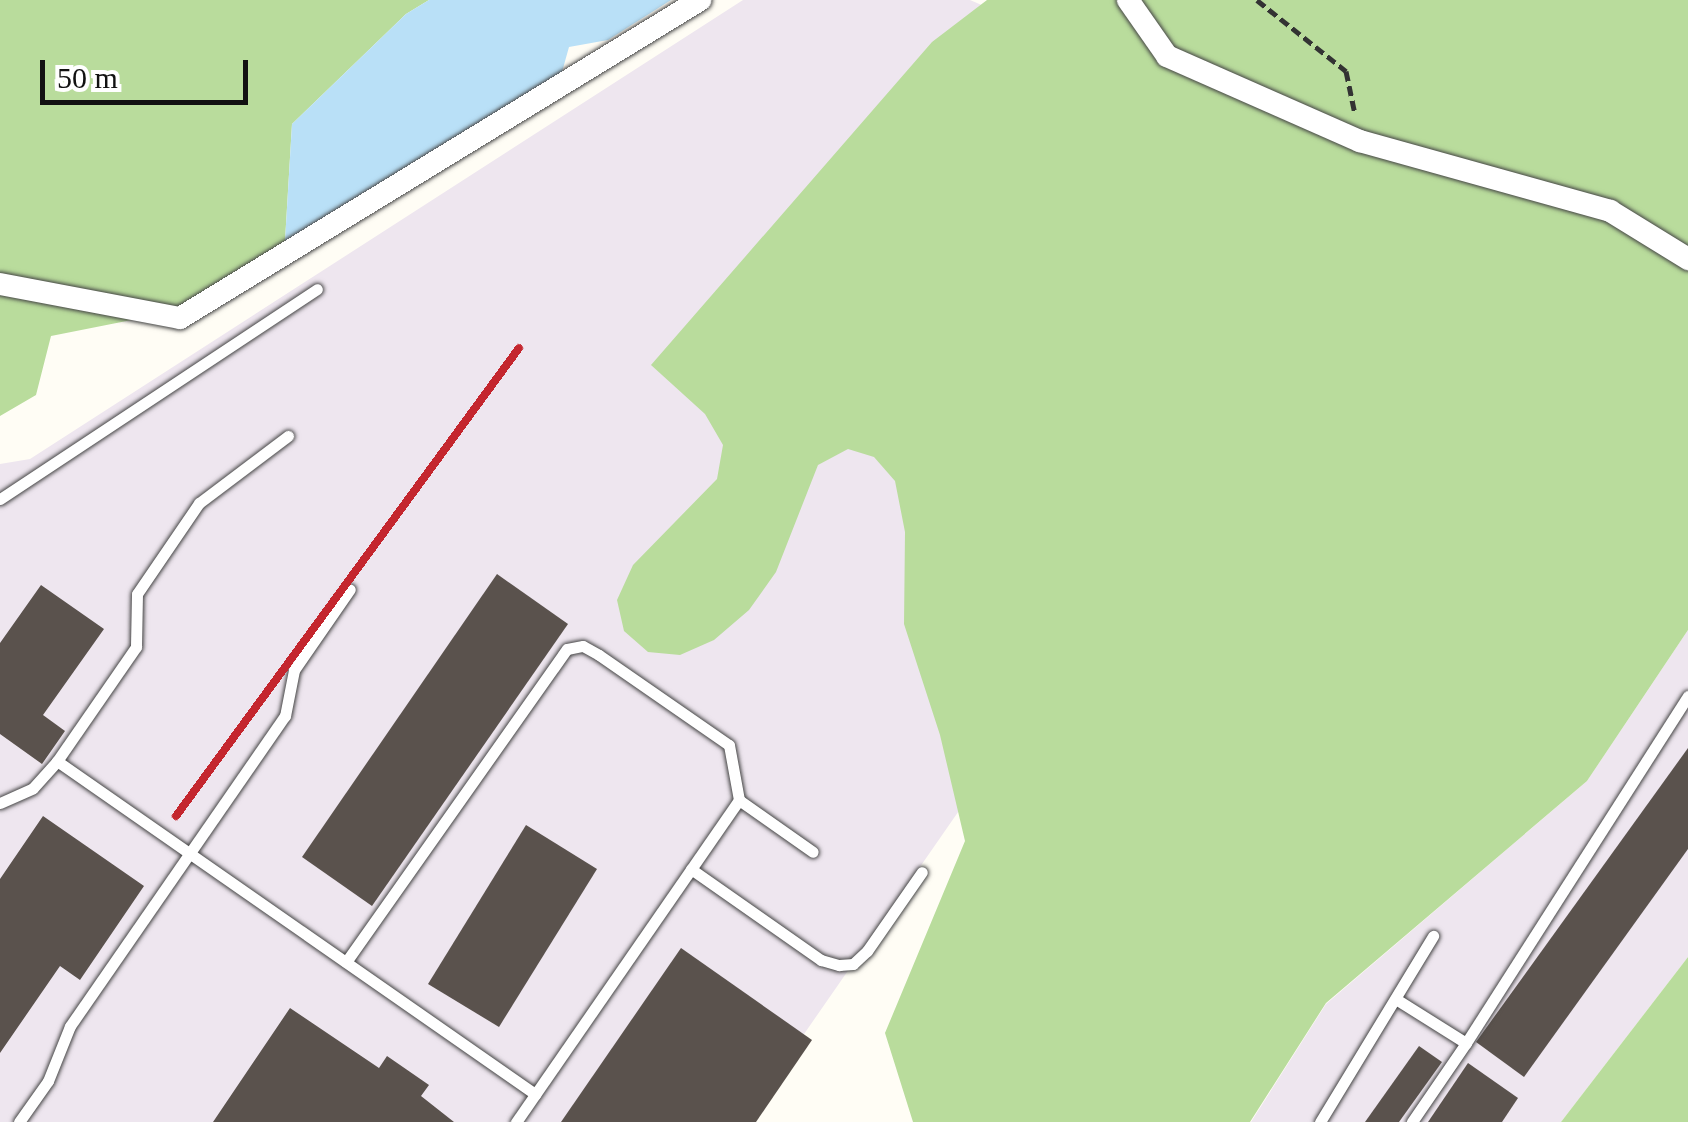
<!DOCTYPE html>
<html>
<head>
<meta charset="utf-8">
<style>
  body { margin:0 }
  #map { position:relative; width:1688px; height:1122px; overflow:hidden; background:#fffdf5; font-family:Georgia,serif }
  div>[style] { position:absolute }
  .industrial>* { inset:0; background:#eee6ef }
  .forest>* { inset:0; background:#b9dc9c }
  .water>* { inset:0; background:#b9e0f7 }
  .building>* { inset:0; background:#5a524d }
  .path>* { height:5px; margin-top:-2.5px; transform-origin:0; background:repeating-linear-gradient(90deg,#333 0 10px,transparent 0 15px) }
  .roads { filter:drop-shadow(0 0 2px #444) drop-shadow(0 0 2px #444) }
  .service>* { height:11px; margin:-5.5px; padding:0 5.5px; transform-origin:5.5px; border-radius:5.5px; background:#fff }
  .minor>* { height:22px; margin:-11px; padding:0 11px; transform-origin:11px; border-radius:11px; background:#fff }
  .rail>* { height:8px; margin:-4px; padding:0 4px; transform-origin:4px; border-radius:4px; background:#c4262e }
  span { translate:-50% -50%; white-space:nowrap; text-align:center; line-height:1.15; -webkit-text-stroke:10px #fff; paint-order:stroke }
  .scale { position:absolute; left:40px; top:60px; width:208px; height:45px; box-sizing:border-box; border:5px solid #111; border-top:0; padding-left:12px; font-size:30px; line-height:35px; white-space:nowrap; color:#111; -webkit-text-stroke:8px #fff; paint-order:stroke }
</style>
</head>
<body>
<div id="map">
  <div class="industrial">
    <div style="clip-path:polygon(743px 0,970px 0,1306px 145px,1339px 263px,743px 1122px,0 1122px,0 464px,30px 459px)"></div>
    <div style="clip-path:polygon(1688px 630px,1688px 957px,1561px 1122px,1251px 1122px,1326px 1004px,1587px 781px)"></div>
  </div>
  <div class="forest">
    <div style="clip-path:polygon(0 0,429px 0,406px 14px,292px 124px,285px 241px,182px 310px,51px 336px,36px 395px,0 416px)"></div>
    <div style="clip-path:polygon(987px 0,1688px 0,1688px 630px,1587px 781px,1326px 1003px,1250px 1122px,913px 1122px,885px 1033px,965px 841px,940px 735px,904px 624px,905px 532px,895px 481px,874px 457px,848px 449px,818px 465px,776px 572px,749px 610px,714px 640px,680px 655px,648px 652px,624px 631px,617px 600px,633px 565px,717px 479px,723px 445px,705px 414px,651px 365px,932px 42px)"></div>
    <div style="clip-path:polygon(1688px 957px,1688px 1122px,1561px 1122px)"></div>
  </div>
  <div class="water">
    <div style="clip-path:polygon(429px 0,671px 0,608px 40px,569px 47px,562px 72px,285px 241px,292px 124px,406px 14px)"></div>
  </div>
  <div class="building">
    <div style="clip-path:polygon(497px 574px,568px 624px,372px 906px,302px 857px)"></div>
    <div style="clip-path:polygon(41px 585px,104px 629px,43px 715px,65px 731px,42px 764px,0 734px,0 643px)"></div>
    <div style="clip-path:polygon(1688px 748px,1688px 849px,1524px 1077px,1476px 1042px)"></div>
    <div style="clip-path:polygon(43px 816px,144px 886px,80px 980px,60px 966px,0 1053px,0 879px)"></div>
    <div style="clip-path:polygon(526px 825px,597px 869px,499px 1027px,428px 984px)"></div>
    <div style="clip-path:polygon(681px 948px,812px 1040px,756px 1122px,561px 1122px)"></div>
    <div style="clip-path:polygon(290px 1008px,379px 1068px,387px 1056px,429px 1085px,421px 1096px,454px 1122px,213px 1122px)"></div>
    <div style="clip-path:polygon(1419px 1046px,1442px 1062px,1399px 1122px,1365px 1122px)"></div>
    <div style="clip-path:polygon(1468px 1063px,1518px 1098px,1502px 1122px,1428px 1122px)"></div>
  </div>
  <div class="path">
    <div style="left:1257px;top:0;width:114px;rotate:38.6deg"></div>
    <div style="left:1346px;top:71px;width:44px;rotate:78.2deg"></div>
  </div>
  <div class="roads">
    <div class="service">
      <div style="left:288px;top:436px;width:111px;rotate:143deg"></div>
      <div style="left:199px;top:503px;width:110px;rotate:124.3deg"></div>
      <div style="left:137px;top:594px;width:53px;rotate:91.1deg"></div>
      <div style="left:136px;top:647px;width:139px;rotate:124.7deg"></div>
      <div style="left:57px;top:761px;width:583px;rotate:34.86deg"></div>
      <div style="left:0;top:499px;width:380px;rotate:-33.5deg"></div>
      <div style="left:739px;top:800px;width:90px;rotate:35.1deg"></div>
      <div style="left:0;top:803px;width:36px;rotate:-24deg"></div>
      <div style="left:33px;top:788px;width:36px;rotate:-48deg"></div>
      <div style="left:691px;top:869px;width:159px;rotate:35deg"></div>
      <div style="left:821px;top:960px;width:19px;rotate:16deg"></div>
      <div style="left:839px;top:965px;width:14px;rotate:-4deg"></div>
      <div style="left:853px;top:964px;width:19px;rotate:-43deg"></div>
      <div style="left:867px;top:951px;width:96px;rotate:-55.2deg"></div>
      <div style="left:346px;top:962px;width:383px;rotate:-54.8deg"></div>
      <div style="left:567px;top:649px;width:16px;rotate:-11deg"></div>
      <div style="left:583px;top:646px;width:18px;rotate:29deg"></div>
      <div style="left:599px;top:655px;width:158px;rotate:34.7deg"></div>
      <div style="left:729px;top:745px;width:56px;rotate:79.7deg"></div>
      <div style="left:739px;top:800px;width:392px;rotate:124.7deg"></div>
      <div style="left:1399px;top:1001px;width:79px;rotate:32.1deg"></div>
      <div style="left:1466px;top:1043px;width:96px;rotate:124.4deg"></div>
      <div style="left:1466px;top:1043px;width:412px;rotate:-57.4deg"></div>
      <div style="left:19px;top:1122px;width:50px;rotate:-54.7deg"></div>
      <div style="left:48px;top:1081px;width:59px;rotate:-68.2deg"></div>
      <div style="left:70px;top:1026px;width:377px;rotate:-55.3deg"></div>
      <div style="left:285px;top:716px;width:47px;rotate:-78.9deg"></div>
      <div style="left:294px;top:670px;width:98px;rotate:-55.3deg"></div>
      <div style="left:1320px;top:1122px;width:218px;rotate:-58.7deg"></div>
    </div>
    <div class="minor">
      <div style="left:1128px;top:0;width:68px;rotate:55.1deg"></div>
      <div style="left:1167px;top:56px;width:211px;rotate:23.8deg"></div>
      <div style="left:1360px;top:141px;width:260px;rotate:15.6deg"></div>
      <div style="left:1610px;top:211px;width:92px;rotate:31.6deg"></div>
      <div style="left:0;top:284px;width:183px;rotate:10.7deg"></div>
      <div style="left:180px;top:318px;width:610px;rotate:-31.45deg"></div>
    </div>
  </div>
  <div class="rail">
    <div style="left:176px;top:816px;width:580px;rotate:-53.76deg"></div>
  </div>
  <div class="scale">50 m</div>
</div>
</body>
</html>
